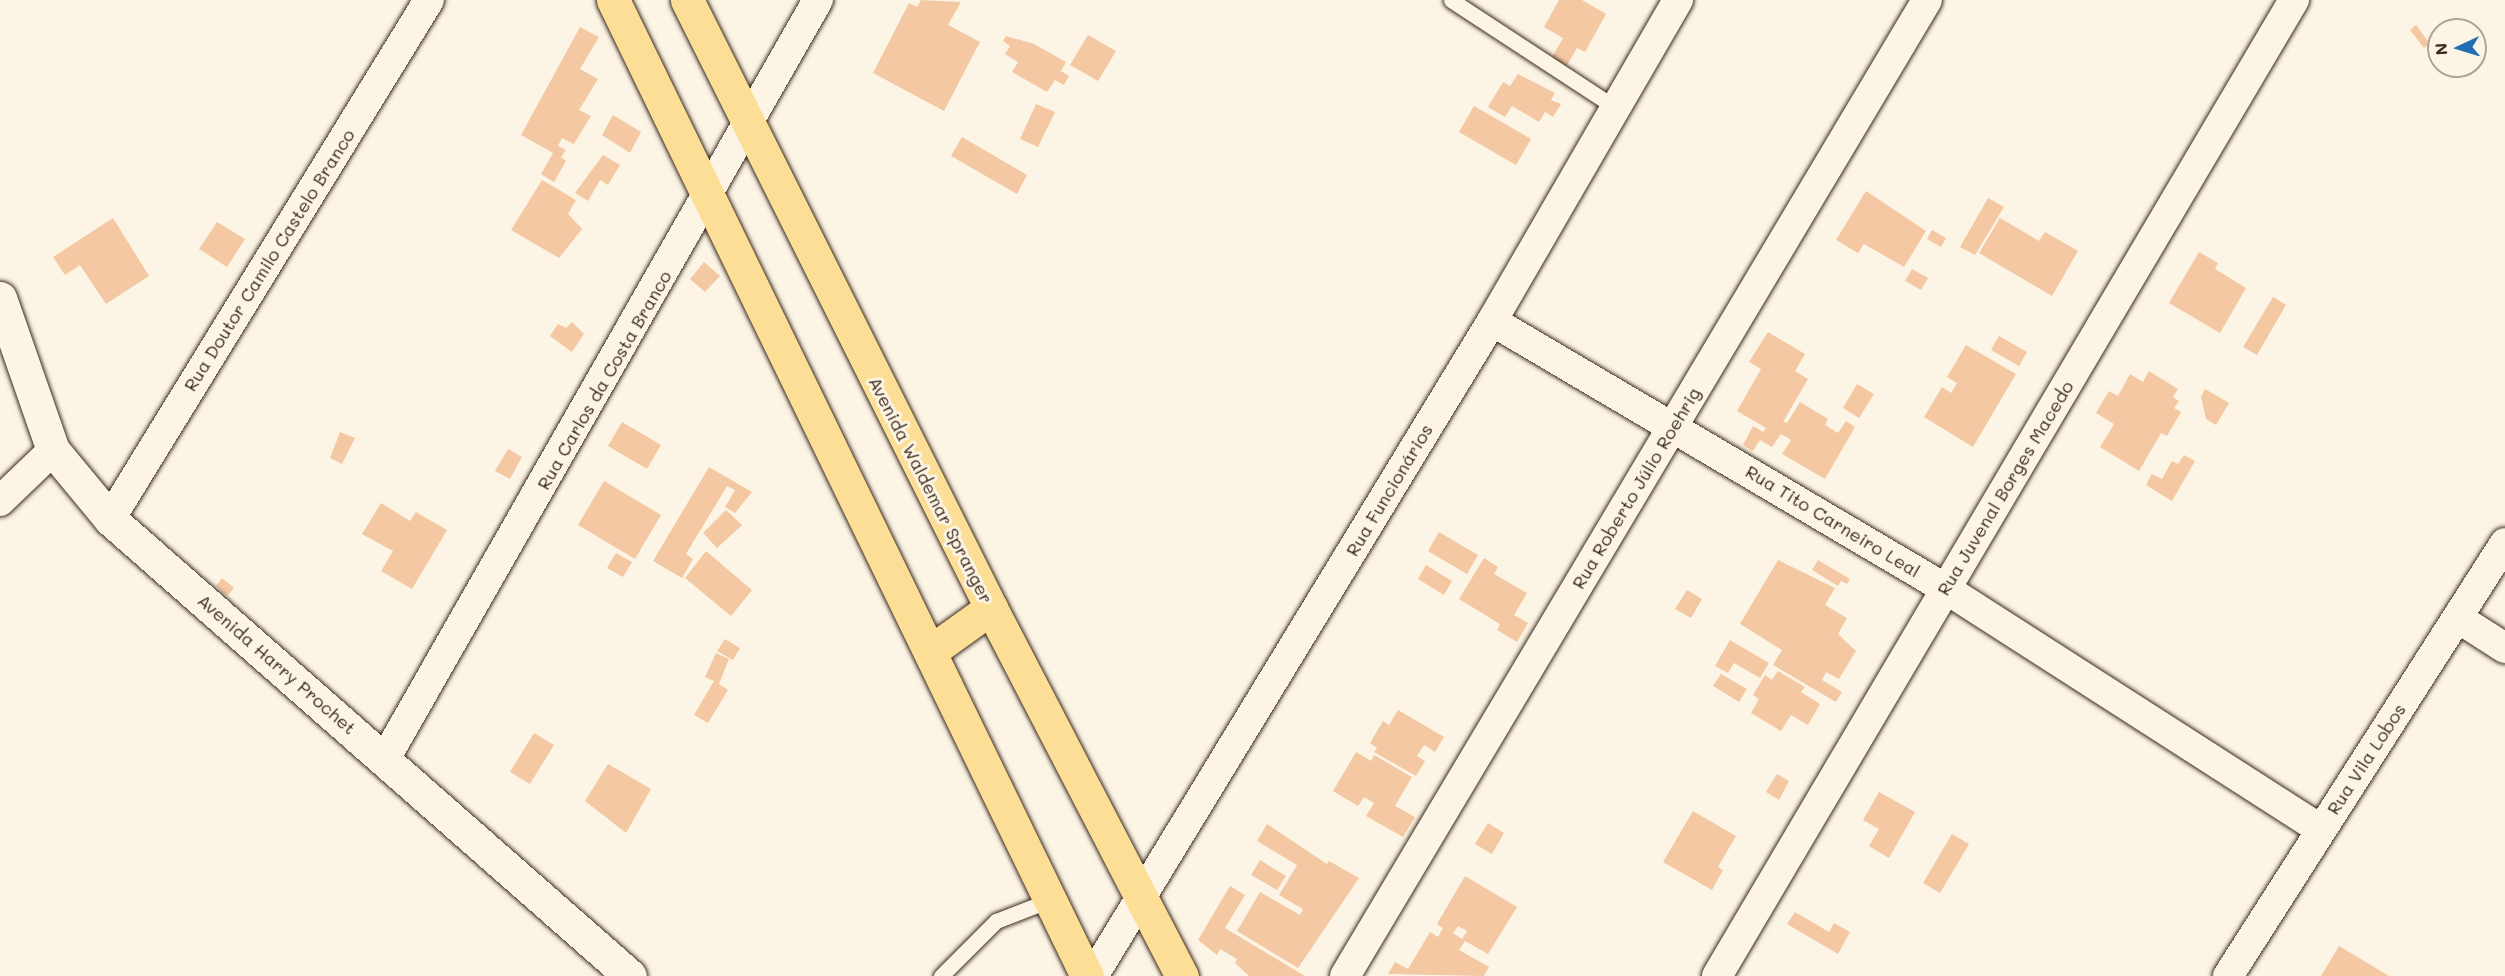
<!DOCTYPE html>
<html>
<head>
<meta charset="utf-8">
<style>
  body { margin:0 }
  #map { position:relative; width:2505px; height:976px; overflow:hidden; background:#fcf5e5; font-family:Mali,sans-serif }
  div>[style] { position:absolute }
  .building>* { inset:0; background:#f3c8a2 }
  .roads { filter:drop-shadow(0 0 2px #3b2a1e) drop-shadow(0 0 2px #3b2a1e) }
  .lane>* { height:15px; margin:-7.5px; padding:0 7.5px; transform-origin:7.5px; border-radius:7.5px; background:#fcf5e5 }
  .street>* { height:30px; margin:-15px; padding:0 15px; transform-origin:15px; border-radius:15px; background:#fcf5e5 }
  .secondary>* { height:33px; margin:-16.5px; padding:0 16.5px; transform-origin:16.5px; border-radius:16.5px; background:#fcf5e5 }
  .primary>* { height:33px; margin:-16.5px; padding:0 16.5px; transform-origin:16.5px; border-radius:16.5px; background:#fdde96 }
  span { translate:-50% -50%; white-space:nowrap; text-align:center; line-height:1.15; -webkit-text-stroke:6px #fcf5e5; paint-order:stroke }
  .street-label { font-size:18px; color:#3b2a1e }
  .north { position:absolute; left:2427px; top:18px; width:60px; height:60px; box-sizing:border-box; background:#fcf5e5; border:2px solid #afa495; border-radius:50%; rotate:266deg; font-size:16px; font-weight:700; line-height:24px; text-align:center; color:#3b2a1e }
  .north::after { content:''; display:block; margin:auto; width:21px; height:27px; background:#1f6fb2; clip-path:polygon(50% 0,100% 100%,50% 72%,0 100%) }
</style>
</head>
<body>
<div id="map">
  <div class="building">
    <div style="clip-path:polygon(921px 0,961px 2px,948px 25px,980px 42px,944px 111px,873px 73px,909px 3px,917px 7px)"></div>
    <div style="clip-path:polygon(1559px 0,1582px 0,1606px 14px,1585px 52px,1577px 48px,1566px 67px,1551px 59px,1563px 38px,1544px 27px)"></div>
    <div style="clip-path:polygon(2416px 25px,2430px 44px,2424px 48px,2410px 30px)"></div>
    <div style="clip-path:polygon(580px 27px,599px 37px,580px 69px,598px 79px,579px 110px,591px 116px,574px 144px,562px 138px,558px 146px,566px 150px,561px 157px,566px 161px,554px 182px,541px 174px,553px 153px,521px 135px)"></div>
    <div style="clip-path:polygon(1088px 35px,1116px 51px,1098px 81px,1070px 65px)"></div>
    <div style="clip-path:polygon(1006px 36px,1034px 44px,1066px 62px,1061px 71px,1069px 76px,1064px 85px,1055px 80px,1047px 92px,1012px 72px,1018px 62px,1005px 54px,1010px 46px,1003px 41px)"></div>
    <div style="clip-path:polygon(1518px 74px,1555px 93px,1551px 100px,1561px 104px,1553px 117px,1545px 112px,1539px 122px,1512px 106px,1505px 117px,1488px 107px,1503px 82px,1510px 86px)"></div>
    <div style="clip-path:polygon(1036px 104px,1055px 112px,1038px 147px,1020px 139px)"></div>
    <div style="clip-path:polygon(1474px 106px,1531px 139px,1516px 165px,1459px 132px)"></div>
    <div style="clip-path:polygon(613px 115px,641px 132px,630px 153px,602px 135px)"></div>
    <div style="clip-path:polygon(962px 137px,1027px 175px,1017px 194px,951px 156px)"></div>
    <div style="clip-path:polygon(603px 155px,620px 165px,608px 185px,600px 180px,588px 201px,575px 193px)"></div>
    <div style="clip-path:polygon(542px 180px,576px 200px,568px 214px,582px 229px,559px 258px,511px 230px)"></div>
    <div style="clip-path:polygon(1866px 191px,1926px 231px,1904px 267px,1864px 244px,1858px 253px,1836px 240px)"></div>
    <div style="clip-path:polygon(1988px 198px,2004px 207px,1975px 255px,1960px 247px)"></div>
    <div style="clip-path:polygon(113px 218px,149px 276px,106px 304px,80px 265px,65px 275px,53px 257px)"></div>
    <div style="clip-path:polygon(2000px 218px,2039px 241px,2045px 232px,2078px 251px,2052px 296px,1979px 253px)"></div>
    <div style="clip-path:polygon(217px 222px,245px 239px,227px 267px,199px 249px)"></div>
    <div style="clip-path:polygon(1932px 230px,1946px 238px,1941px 247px,1927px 239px)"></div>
    <div style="clip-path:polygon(2199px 252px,2218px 263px,2215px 269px,2246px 288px,2220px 333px,2169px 303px)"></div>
    <div style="clip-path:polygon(704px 262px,720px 276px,705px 292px,690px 279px)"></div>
    <div style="clip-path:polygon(1912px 269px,1928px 278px,1921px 290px,1905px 281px)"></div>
    <div style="clip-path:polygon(2273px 297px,2286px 305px,2257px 355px,2243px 347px)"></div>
    <div style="clip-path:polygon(572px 322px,584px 334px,572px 352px,550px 336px,558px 324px,566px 328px)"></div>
    <div style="clip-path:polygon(1768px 332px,1805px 354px,1795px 371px,1808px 379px,1783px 422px,1787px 423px,1800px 402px,1828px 419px,1825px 425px,1838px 433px,1846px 421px,1855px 427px,1825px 479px,1782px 454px,1791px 440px,1781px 434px,1772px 447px,1760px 440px,1753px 451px,1743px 445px,1753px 426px,1763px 432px,1766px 428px,1737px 411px,1761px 369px,1749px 362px)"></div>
    <div style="clip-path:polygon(1999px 336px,2027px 352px,2019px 366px,1991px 350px)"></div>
    <div style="clip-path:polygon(1966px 345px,2016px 374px,1973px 447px,1924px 417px,1942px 387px,1951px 393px,1957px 383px,1947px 377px)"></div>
    <div style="clip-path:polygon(2149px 371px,2178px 389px,2173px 397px,2179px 401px,2174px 408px,2181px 412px,2167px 436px,2161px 433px,2139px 471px,2100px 447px,2114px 424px,2096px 413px,2109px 391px,2118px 396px,2130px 374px,2143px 382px)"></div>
    <div style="clip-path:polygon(1857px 384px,1874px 394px,1859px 418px,1843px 408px)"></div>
    <div style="clip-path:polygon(2205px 389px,2229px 403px,2216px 425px,2206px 419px,2201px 397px)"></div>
    <div style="clip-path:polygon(622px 422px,661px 445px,647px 469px,608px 446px)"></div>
    <div style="clip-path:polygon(340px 432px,355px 438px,342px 464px,330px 458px)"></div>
    <div style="clip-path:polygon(508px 449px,522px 457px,510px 479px,495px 471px)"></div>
    <div style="clip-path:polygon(2184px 455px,2195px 461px,2172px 501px,2146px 485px,2152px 474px,2162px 479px,2172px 461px,2178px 464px)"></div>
    <div style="clip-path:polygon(709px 467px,752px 492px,735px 513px,725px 507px,735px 490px,727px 486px,686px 554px,693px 559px,682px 578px,653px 561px)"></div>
    <div style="clip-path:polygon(604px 481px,661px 515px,635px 559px,578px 525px)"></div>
    <div style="clip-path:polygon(381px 503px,410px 521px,416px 512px,447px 530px,412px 589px,381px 571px,393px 551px,362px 534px)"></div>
    <div style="clip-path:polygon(726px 510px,742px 525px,717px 548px,703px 533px)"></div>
    <div style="clip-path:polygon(1439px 532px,1478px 555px,1467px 574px,1428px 551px)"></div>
    <div style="clip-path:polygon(706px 551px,752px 590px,731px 616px,685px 578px)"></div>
    <div style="clip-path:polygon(616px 553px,632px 562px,623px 577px,607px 568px)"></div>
    <div style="clip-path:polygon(1484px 558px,1498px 567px,1494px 574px,1527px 593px,1514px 615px,1528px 623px,1517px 642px,1497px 630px,1500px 624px,1459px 599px)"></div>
    <div style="clip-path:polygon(1778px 560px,1835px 588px,1825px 605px,1847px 618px,1838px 634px,1856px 651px,1839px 679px,1826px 672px,1822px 680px,1842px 692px,1836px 702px,1773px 665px,1782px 650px,1740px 624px)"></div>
    <div style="clip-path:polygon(1818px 560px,1850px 579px,1847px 584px,1841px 581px,1838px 586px,1812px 570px)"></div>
    <div style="clip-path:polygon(1426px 565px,1452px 581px,1444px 595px,1418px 579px)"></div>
    <div style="clip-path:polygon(222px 578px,234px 588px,227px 596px,216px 586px)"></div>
    <div style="clip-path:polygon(1687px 590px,1702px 599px,1691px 618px,1675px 609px)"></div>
    <div style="clip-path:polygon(725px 639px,740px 648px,733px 660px,717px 651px)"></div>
    <div style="clip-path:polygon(1730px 640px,1769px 663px,1760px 678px,1734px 663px,1728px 673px,1715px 666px)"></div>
    <div style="clip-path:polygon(716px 653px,729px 659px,719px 684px,728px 690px,708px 723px,694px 715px,714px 681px,705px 677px)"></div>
    <div style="clip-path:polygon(1778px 671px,1805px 687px,1801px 692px,1820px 704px,1808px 725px,1791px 715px,1781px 731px,1751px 713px,1759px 699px,1753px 695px,1765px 675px,1772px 680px)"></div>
    <div style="clip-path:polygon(1721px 674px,1747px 689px,1739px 702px,1713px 686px)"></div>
    <div style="clip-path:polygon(1398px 710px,1444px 737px,1435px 752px,1424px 745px,1417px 756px,1425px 761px,1416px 776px,1374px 752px,1377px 748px,1370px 743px,1383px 721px,1389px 725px)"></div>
    <div style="clip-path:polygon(534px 733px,554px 745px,530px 784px,510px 772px)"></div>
    <div style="clip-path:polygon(1356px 752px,1371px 761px,1374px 755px,1412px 777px,1395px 806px,1415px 817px,1403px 837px,1366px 816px,1374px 803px,1364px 797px,1358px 806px,1333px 791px)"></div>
    <div style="clip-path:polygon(608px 764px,651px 789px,626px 833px,585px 801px)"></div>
    <div style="clip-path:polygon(1777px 774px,1789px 781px,1779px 800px,1766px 792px)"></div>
    <div style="clip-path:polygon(1879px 792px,1915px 812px,1889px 858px,1869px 846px,1879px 829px,1863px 820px)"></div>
    <div style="clip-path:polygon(1693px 811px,1736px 836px,1718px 867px,1723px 870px,1712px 890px,1663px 862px)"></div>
    <div style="clip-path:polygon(1488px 823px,1504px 833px,1492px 854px,1475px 844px)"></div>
    <div style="clip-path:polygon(1267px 824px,1327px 864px,1329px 861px,1359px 878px,1298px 968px,1237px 931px,1260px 892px,1300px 915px,1303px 909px,1279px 895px,1297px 865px,1257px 841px)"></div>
    <div style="clip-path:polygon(1952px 834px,1969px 844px,1940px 893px,1923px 883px)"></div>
    <div style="clip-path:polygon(1260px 860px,1286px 876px,1277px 890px,1251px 875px)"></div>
    <div style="clip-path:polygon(evenodd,1465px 876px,1517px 907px,1488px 954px,1465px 941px,1459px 950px,1489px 967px,1484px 976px,1388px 974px,1395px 962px,1408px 969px,1430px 932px,1438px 937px,1443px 928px,1437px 924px,1465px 876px,1458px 926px,1467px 931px,1462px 939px,1453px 933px,1458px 926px)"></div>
    <div style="clip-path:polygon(1230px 886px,1245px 895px,1225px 928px,1305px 976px,1249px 976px,1235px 963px,1237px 959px,1220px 949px,1217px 955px,1198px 940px)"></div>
    <div style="clip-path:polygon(1795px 912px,1829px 932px,1834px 923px,1850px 932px,1838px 954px,1787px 924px)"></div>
    <div style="clip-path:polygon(2339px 946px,2389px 976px,2321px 976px)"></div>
  </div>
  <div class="roads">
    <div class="lane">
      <div style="left:1451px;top:0;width:197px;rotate:33.2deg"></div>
      <div style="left:941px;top:976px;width:78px;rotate:-45deg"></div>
      <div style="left:996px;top:921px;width:58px;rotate:-21.3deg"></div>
    </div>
    <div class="street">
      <div style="left:1492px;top:321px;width:527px;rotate:30.55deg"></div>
      <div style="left:1946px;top:589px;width:444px;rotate:32.7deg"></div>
      <div style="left:0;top:501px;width:74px;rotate:-43.9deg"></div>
      <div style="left:110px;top:519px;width:609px;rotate:-58.42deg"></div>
      <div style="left:2458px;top:618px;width:56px;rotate:32.6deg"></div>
      <div style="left:386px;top:757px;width:872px;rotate:-60.29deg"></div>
      <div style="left:1093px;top:976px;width:767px;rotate:-58.65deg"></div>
      <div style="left:1492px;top:321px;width:371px;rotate:-59.9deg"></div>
      <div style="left:1345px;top:976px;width:1136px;rotate:-59.19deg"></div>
      <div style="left:1717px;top:976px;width:1134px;rotate:-59.41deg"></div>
      <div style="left:2228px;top:976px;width:514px;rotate:-57.39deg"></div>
    </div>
    <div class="secondary">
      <div style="left:0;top:298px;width:161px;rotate:70.8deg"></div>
      <div style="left:53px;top:450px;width:89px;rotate:50.4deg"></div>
      <div style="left:110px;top:519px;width:692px;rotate:41.31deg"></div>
    </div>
    <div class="primary">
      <div style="left:613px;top:0;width:1085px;rotate:64.1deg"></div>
      <div style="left:687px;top:0;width:680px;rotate:63.43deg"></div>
      <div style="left:991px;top:608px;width:415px;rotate:62.6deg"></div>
      <div style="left:931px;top:651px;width:74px;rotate:-35.6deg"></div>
    </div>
  </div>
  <div class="street-label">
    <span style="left:269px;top:260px;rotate:-58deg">Rua Doutor Camilo Castelo Branco</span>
    <span style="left:604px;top:380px;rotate:-60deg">Rua Carlos da Costa Branco</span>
    <span style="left:1636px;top:488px;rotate:-59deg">Rua Roberto Júlio Roehrig</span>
    <span style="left:2005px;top:488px;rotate:-59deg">Rua Juvenal Borges Macedo</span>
    <span style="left:931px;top:490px;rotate:63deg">Avenida Waldemar Spranger</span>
    <span style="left:1389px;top:490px;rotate:-59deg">Rua Funcionários</span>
    <span style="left:1833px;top:521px;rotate:31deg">Rua Tito Carneiro Leal</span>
    <span style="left:277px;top:664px;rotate:41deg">Avenida Harry Prochet</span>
    <span style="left:2366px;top:759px;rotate:-57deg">Rua Vila Lobos</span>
  </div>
  <div class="north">N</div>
</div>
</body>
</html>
